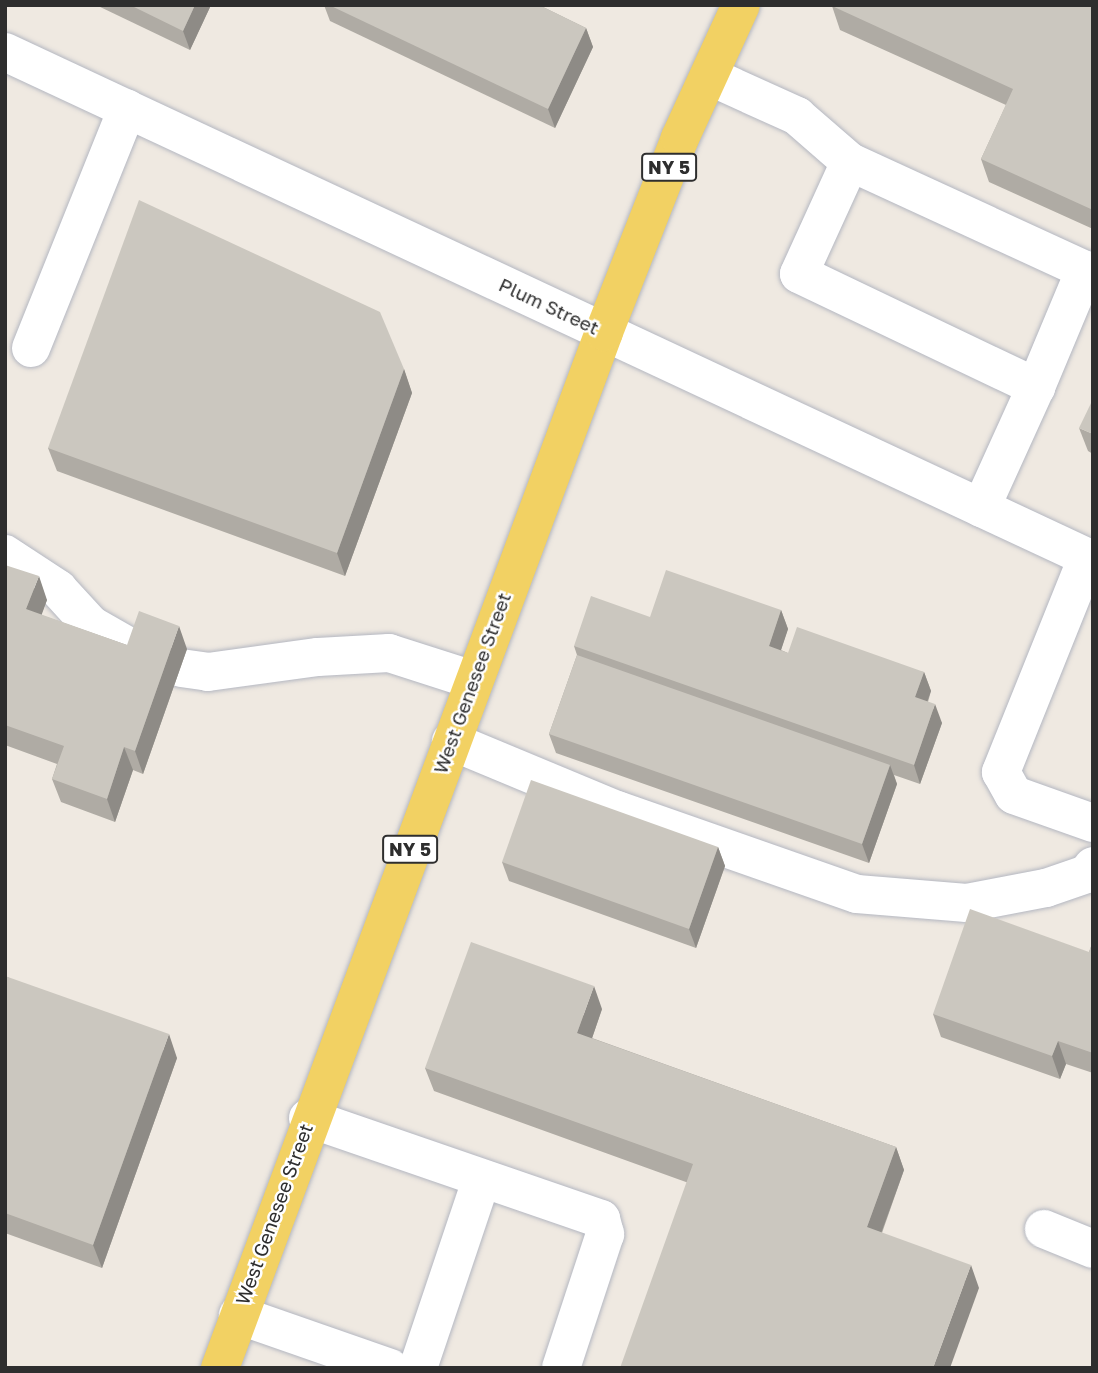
<!DOCTYPE html>
<html>
<head>
<meta charset="utf-8">
<style>
  body { margin:0 }
  #map { position:relative; width:1098px; height:1373px; overflow:hidden; background:#efe9e1; font-family:"Golos Text",sans-serif }
  div>[style] { position:absolute }
  .roads { filter:drop-shadow(0 0 2px #b4b7c1) drop-shadow(0 0 2px #b4b7c1) }
  .minor>* { height:38px; margin:-19px; padding:0 19px; transform-origin:19px; border-radius:19px; background:#fff }
  .major>* { height:38px; margin:-19px; padding:0 19px; transform-origin:19px; border-radius:19px; background:#f2d163 }
  .wall>* { inset:0; background:#afaba4 }
  .shaded-wall>* { inset:0; background:#8e8b86 }
  .building>* { inset:0; background:#cbc7bf }
  span { translate:-50% -50%; white-space:nowrap; text-align:center; line-height:1.15; -webkit-text-stroke:5px #fff; paint-order:stroke }
  .shield-label span { padding:2px 5px; background:#fff; border:2px solid; border-radius:5px; -webkit-text-stroke-width:0 }
  .shield-label { font-size:18px; color:#2e2e2e; font-weight:700 }
  .street-label { font-size:19px; color:#2e2e2e }
  .frame { position:absolute; inset:0; border:7px solid #2e2e2e; pointer-events:none }
</style>
</head>
<body>
<div id="map">
  <div class="roads">
    <div class="minor">
      <div style="left:5px;top:52px;width:1201px;rotate:25.03deg"></div>
      <div style="left:709px;top:76px;width:97px;rotate:24.4deg"></div>
      <div style="left:797px;top:116px;width:70px;rotate:41deg"></div>
      <div style="left:31px;top:348px;width:258px;rotate:-68.1deg"></div>
      <div style="left:981px;top:508px;width:133px;rotate:-65.6deg"></div>
      <div style="left:1036px;top:387px;width:127px;rotate:-67.3deg"></div>
      <div style="left:1085px;top:270px;width:259px;rotate:-155.3deg"></div>
      <div style="left:850px;top:162px;width:123px;rotate:114.5deg"></div>
      <div style="left:799px;top:274px;width:263px;rotate:25.5deg"></div>
      <div style="left:5px;top:554px;width:64px;rotate:33.4deg"></div>
      <div style="left:58px;top:589px;width:49px;rotate:47.5deg"></div>
      <div style="left:91px;top:625px;width:56px;rotate:29.7deg"></div>
      <div style="left:1087px;top:558px;width:231px;rotate:111.9deg"></div>
      <div style="left:1001px;top:772px;width:26px;rotate:61deg"></div>
      <div style="left:1014px;top:795px;width:84px;rotate:19.5deg"></div>
      <div style="left:181px;top:668px;width:27px;rotate:8deg"></div>
      <div style="left:208px;top:672px;width:111px;rotate:-7.8deg"></div>
      <div style="left:318px;top:657px;width:71px;rotate:-3.2deg"></div>
      <div style="left:389px;top:653px;width:88px;rotate:17.8deg"></div>
      <div style="left:451px;top:741px;width:180px;rotate:22.6deg"></div>
      <div style="left:617px;top:810px;width:254px;rotate:19.3deg"></div>
      <div style="left:857px;top:894px;width:110px;rotate:4.7deg"></div>
      <div style="left:967px;top:903px;width:80px;rotate:-10.8deg"></div>
      <div style="left:1046px;top:888px;width:43px;rotate:-18.9deg"></div>
      <div style="left:1087px;top:874px;width:10px;rotate:-53deg"></div>
      <div style="left:308px;top:1118px;width:310px;rotate:19deg"></div>
      <div style="left:601px;top:1219px;width:16px;rotate:75deg"></div>
      <div style="left:605px;top:1234px;width:141px;rotate:108.2deg"></div>
      <div style="left:1044px;top:1229px;width:53px;rotate:22.2deg"></div>
      <div style="left:238px;top:1315px;width:161px;rotate:19.2deg"></div>
      <div style="left:418px;top:1368px;width:200px;rotate:-71.4deg"></div>
    </div>
    <div class="major">
      <div style="left:220px;top:1368px;width:1105px;rotate:-69.66deg"></div>
      <div style="left:604px;top:332px;width:208px;rotate:-68.6deg"></div>
      <div style="left:680px;top:138px;width:146px;rotate:-65.4deg"></div>
    </div>
  </div>
  <div class="wall">
    <div style="clip-path:polygon(96px 5px,211px 5px,190px 50px)"></div>
    <div style="clip-path:polygon(324px 5px,539px 5px,586px 28px,593px 47px,555px 128px,330px 21px)"></div>
    <div style="clip-path:polygon(1093px 5px,1093px 229px,989px 182px,981px 159px,1006px 105px,840px 30px,832px 6px)"></div>
    <div style="clip-path:polygon(404px 369px,412px 393px,345px 576px,57px 471px,48px 448px)"></div>
    <div style="clip-path:polygon(1079px 428px,1093px 434px,1093px 454px,1088px 451px)"></div>
    <div style="clip-path:polygon(5px 565px,47px 600px,41px 615px,127px 645px,187px 649px,143px 774px,133px 770px,115px 822px,61px 802px,52px 779px,57px 764px,5px 745px)"></div>
    <div style="clip-path:polygon(781px 610px,788px 629px,781px 650px,788px 653px,924px 672px,931px 691px,928px 702px,942px 723px,920px 784px,894px 775px,897px 784px,869px 863px,556px 753px,549px 734px,577px 655px,574px 646px)"></div>
    <div style="clip-path:polygon(718px 847px,725px 866px,696px 948px,509px 881px,502px 862px)"></div>
    <div style="clip-path:polygon(1093px 941px,1093px 1073px,1066px 1064px,1060px 1079px,941px 1037px,933px 1014px,1089px 952px)"></div>
    <div style="clip-path:polygon(5px 976px,177px 1058px,102px 1268px,5px 1233px)"></div>
    <div style="clip-path:polygon(602px 1009px,592px 1038px,896px 1147px,904px 1170px,882px 1233px,979px 1288px,434px 1091px,425px 1068px)"></div>
  </div>
  <div class="shaded-wall">
    <div style="clip-path:polygon(195px 5px,211px 5px,190px 50px,183px 31px)"></div>
    <div style="clip-path:polygon(586px 28px,593px 47px,555px 128px,548px 109px)"></div>
    <div style="clip-path:polygon(404px 369px,412px 393px,345px 576px,337px 553px)"></div>
    <div style="clip-path:polygon(39px 576px,47px 600px,35px 633px,26px 609px)"></div>
    <div style="clip-path:polygon(781px 610px,788px 629px,776px 665px,769px 646px)"></div>
    <div style="clip-path:polygon(179px 626px,187px 649px,143px 774px,135px 751px)"></div>
    <div style="clip-path:polygon(924px 672px,931px 691px,922px 716px,915px 697px)"></div>
    <div style="clip-path:polygon(935px 704px,942px 723px,920px 784px,914px 765px)"></div>
    <div style="clip-path:polygon(124px 747px,133px 770px,115px 822px,107px 799px)"></div>
    <div style="clip-path:polygon(890px 765px,897px 784px,869px 863px,862px 844px)"></div>
    <div style="clip-path:polygon(718px 847px,725px 866px,696px 948px,689px 929px)"></div>
    <div style="clip-path:polygon(594px 986px,602px 1009px,586px 1056px,577px 1033px)"></div>
    <div style="clip-path:polygon(169px 1034px,177px 1058px,102px 1268px,93px 1245px)"></div>
    <div style="clip-path:polygon(1058px 1041px,1066px 1064px,1060px 1079px,1052px 1056px)"></div>
    <div style="clip-path:polygon(896px 1147px,904px 1170px,875px 1250px,867px 1227px)"></div>
    <div style="clip-path:polygon(971px 1265px,979px 1288px,950px 1368px,933px 1368px)"></div>
  </div>
  <div class="building">
    <div style="clip-path:polygon(130px 5px,195px 5px,183px 31px)"></div>
    <div style="clip-path:polygon(329px 5px,539px 5px,586px 28px,548px 109px)"></div>
    <div style="clip-path:polygon(832px 5px,1093px 5px,1093px 210px,981px 159px,1013px 89px,832px 6px)"></div>
    <div style="clip-path:polygon(139px 200px,380px 312px,404px 369px,337px 553px,48px 448px)"></div>
    <div style="clip-path:polygon(1093px 399px,1093px 434px,1079px 428px)"></div>
    <div style="clip-path:polygon(5px 565px,39px 576px,26px 609px,127px 645px,139px 611px,179px 626px,135px 751px,124px 747px,107px 799px,52px 779px,64px 746px,5px 725px)"></div>
    <div style="clip-path:polygon(666px 570px,781px 610px,769px 646px,788px 653px,797px 627px,924px 672px,915px 697px,935px 704px,914px 765px,574px 646px,591px 596px,650px 617px)"></div>
    <div style="clip-path:polygon(577px 655px,890px 765px,862px 844px,549px 734px)"></div>
    <div style="clip-path:polygon(531px 780px,718px 847px,689px 929px,502px 862px)"></div>
    <div style="clip-path:polygon(970px 909px,1089px 952px,1093px 941px,1093px 1053px,1058px 1041px,1052px 1056px,933px 1014px)"></div>
    <div style="clip-path:polygon(471px 942px,594px 986px,577px 1033px,896px 1147px,867px 1227px,971px 1265px,933px 1368px,620px 1368px,693px 1164px,425px 1068px)"></div>
    <div style="clip-path:polygon(5px 976px,169px 1034px,93px 1245px,5px 1213px)"></div>
  </div>
  <div class="shield-label">
    <span style="left:669px;top:167px">NY 5</span>
    <span style="left:410px;top:849px">NY 5</span>
  </div>
  <div class="street-label">
    <span style="left:549px;top:306px;rotate:25deg">Plum Street</span>
    <span style="left:472px;top:683px;rotate:-70deg">West Genesee Street</span>
    <span style="left:274px;top:1214px;rotate:-70deg">West Genesee Street</span>
  </div>
  <div class="frame"></div>
</div>
</body>
</html>
